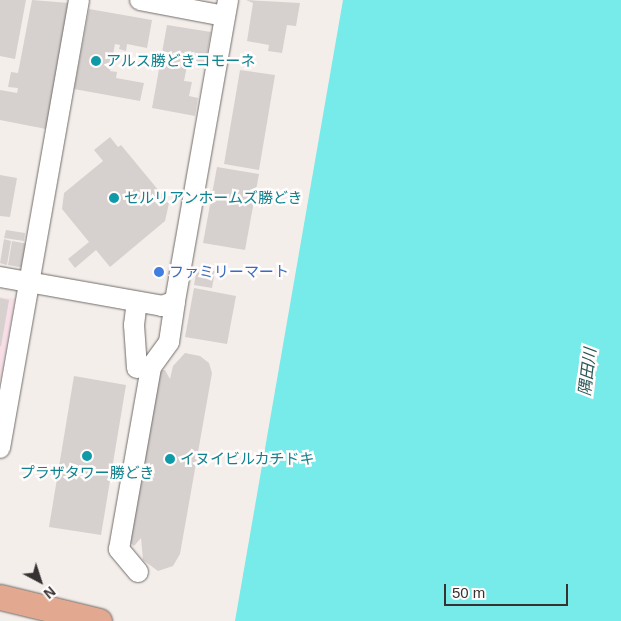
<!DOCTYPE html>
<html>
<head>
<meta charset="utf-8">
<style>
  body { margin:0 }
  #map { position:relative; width:621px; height:621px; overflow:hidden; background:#f4eeeb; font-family:Arial,"Noto Sans JP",sans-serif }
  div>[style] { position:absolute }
  .education>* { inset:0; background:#f7dee7 }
  .water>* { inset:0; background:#77eaea }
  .building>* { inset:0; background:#d6d0ce }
  .roads { filter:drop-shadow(0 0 1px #716c69) drop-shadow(0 0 1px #716c69) }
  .minor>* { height:20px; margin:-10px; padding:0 10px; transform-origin:10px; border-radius:10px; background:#fff }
  .major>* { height:25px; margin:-12.5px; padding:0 12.5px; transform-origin:12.5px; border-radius:12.5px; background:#e3a990 }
  .dots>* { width:14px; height:14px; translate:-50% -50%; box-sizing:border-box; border:2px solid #fffcfb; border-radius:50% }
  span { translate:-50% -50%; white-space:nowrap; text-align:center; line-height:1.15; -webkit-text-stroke:5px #fffcfb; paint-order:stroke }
  .culture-label { font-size:15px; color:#0d838f }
  .left { translate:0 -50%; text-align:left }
  .shop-label { font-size:15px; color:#366cbe }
  .water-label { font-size:16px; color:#255757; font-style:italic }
  .north { position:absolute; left:15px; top:556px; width:50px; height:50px; -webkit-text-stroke:4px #fffcfb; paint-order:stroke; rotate:140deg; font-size:14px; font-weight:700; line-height:20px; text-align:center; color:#353231 }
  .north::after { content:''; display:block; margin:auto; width:18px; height:22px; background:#353231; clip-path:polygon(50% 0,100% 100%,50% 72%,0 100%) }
  .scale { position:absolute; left:444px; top:584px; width:124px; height:22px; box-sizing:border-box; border:2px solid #353231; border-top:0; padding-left:6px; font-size:15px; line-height:18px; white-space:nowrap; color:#353231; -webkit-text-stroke:4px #fffcfb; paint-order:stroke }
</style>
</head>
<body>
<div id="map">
  <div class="education">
    <div style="clip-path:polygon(0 297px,15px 299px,0 381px)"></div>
  </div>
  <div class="water">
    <div style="clip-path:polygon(343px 0,621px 0,621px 621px,235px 621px)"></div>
  </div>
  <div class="building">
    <div style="clip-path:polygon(0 0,26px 0,15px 59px,0 56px)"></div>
    <div style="clip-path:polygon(32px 0,69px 3px,46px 129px,0 120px,0 90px,17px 93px,18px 88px,8px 87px,11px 72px,18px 73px)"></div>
    <div style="clip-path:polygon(246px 0,300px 3px,296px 26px,287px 25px,282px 53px,268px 51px,269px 45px,247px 41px,253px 3px)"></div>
    <div style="clip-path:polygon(89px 9px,152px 20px,147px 48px,127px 44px,126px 51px,119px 49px,120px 45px,115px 44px,110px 71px,117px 72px,116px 78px,144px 83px,140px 101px,74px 89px)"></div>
    <div style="clip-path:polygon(167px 25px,211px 32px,205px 63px,195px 61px,194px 67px,187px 66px,184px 81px,192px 82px,189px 96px,198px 98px,195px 116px,152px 108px)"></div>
    <div style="clip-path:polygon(240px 70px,275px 75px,259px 170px,224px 164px)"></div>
    <div style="clip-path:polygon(110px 137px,118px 147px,121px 145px,169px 203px,165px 221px,110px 267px,96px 250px,75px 268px,68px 259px,89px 242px,62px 209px,64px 193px,103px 161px,94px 150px)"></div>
    <div style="clip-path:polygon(217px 167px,259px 174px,245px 250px,203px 243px)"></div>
    <div style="clip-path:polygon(0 175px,17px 178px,10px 217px,0 216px)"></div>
    <div style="clip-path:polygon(6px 230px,25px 233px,24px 241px,4px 238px)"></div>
    <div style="clip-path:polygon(4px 239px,11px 241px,7px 265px,0 263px)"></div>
    <div style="clip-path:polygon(12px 241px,29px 244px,25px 268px,8px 265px)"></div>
    <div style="clip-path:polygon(197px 268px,215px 271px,212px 288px,194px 285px)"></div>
    <div style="clip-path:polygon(194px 288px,236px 296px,227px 344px,185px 337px)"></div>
    <div style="clip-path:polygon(0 298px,9px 300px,1px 346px,0 346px)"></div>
    <div style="clip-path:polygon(185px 353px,200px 356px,209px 363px,212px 373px,180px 554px,173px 566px,158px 571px,143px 560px,141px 538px,134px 546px,128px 541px,157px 371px,165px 370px,170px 379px,173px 366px)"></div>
    <div style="clip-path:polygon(74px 376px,126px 385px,101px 535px,49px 527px)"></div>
  </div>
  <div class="roads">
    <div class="minor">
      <div style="left:140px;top:0;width:86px;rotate:10.7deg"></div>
      <div style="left:0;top:277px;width:165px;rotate:10.1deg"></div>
      <div style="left:162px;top:306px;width:14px;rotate:-21deg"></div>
      <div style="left:175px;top:301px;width:306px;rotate:-80deg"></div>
      <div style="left:137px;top:368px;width:43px;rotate:-94deg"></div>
      <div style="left:134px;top:325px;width:23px;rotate:-83deg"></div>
      <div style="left:0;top:448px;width:455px;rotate:-80deg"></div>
      <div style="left:138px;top:572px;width:30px;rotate:-130deg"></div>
      <div style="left:119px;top:549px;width:185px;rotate:-80deg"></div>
      <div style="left:151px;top:367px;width:31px;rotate:-54deg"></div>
      <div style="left:169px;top:342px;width:40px;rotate:-81.5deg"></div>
    </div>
    <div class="major">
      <div style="left:0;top:597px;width:102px;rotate:13.6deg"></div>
    </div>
  </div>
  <div class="dots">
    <div style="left:96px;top:61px;background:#0f9aa8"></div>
    <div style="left:114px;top:198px;background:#0f9aa8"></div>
    <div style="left:159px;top:272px;background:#3f7fe0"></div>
    <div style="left:87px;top:456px;background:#0f9aa8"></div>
    <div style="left:170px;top:459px;background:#0f9aa8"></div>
  </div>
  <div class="culture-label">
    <span class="left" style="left:106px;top:61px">アルス勝どきコモーネ</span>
    <span class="left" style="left:124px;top:198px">セルリアンホームズ勝どき</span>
    <span class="left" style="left:180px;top:459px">イヌイビルカチドキ</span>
    <span style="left:87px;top:473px">プラザタワー勝どき</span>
  </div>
  <div class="shop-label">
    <span class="left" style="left:169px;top:272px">ファミリーマート</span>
  </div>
  <div class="water-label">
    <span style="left:588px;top:372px;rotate:-83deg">隅田川</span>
  </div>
  <div class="north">N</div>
  <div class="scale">50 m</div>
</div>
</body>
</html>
